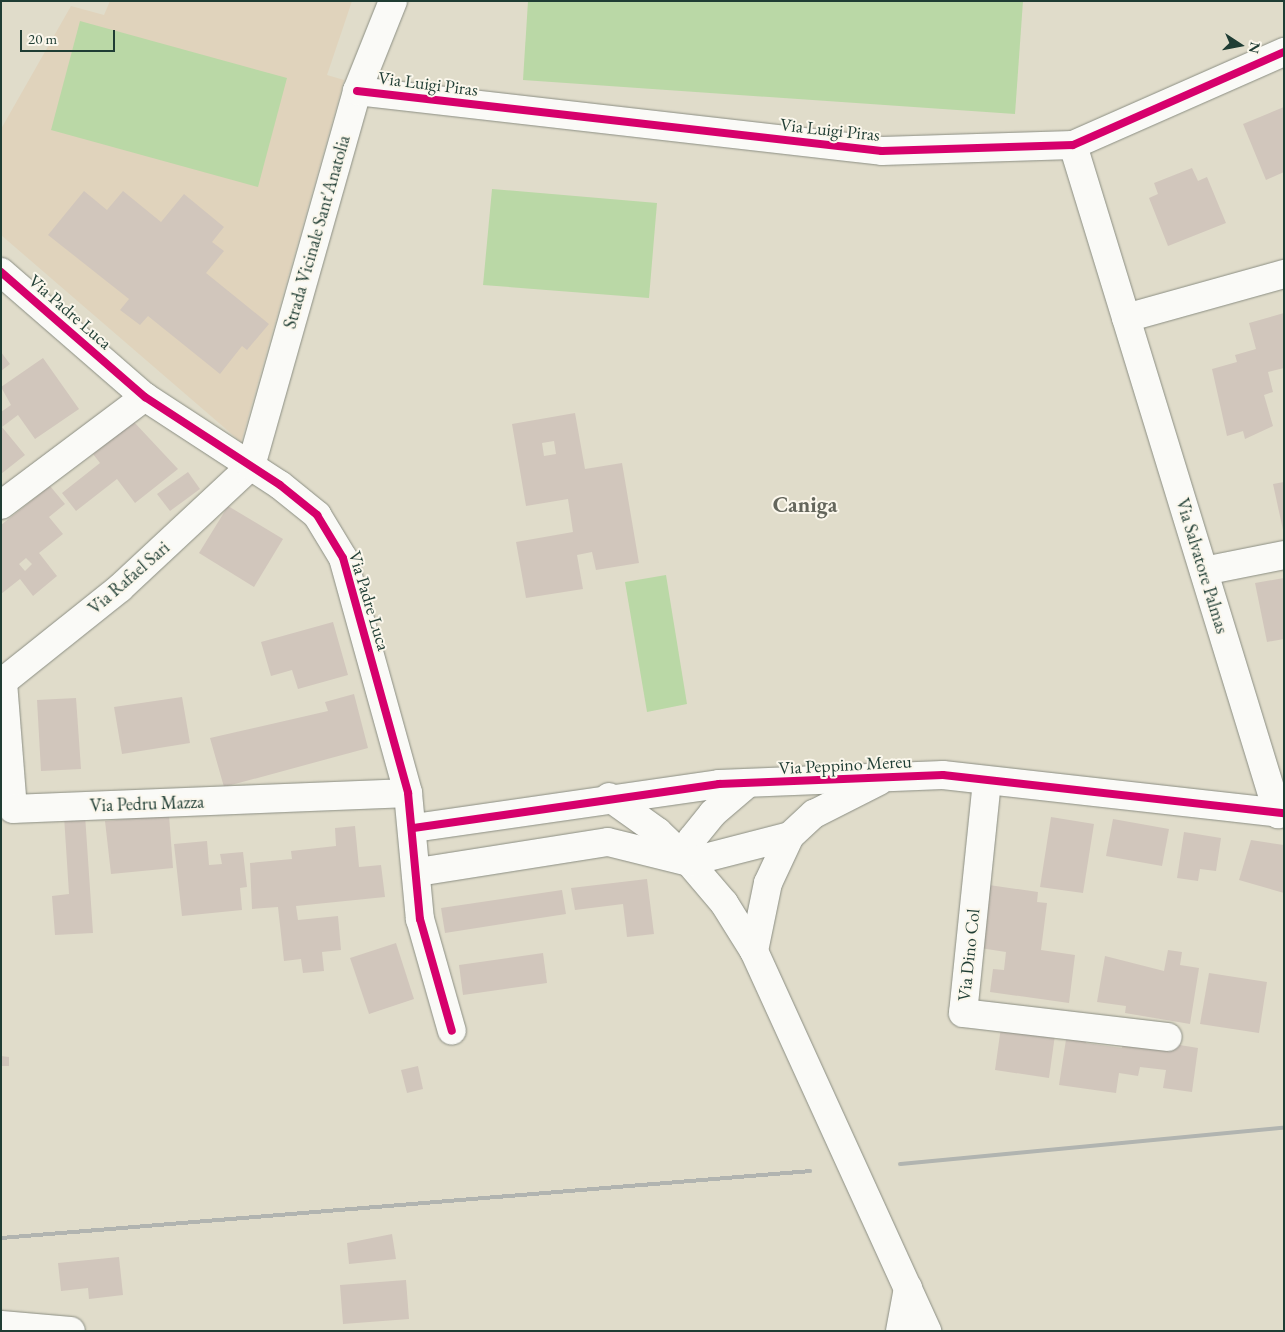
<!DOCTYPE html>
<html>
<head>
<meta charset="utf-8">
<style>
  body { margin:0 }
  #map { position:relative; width:1285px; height:1332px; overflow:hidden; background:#e0dcca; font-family:"EB Garamond",serif }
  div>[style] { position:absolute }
  .built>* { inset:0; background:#e0d3bc }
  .green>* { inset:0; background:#bad8a6 }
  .building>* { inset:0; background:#d1c6bc }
  .roads { filter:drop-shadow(0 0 1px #8b8e83) drop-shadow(0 0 1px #8b8e83) }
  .minor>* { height:28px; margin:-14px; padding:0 14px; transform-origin:14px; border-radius:14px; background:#fafaf7 }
  .rail>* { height:4px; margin:-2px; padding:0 2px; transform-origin:2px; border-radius:2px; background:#b1b4b0 }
  .cycleway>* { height:8px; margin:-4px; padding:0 4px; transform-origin:4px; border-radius:4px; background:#d6006c }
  span { translate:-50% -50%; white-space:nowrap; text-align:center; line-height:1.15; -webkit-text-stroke:4px #fbf7ec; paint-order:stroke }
  .street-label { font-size:18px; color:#1f3d34 }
  .district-label { font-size:22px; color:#64665c; font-weight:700 }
  .frame { position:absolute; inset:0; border:2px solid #1f3d34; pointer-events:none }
  .north { position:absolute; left:1215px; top:20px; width:50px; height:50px; -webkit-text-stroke:4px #fbf7ec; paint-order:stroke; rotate:101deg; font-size:14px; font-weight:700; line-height:20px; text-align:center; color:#1f3d34 }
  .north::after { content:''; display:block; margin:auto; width:18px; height:22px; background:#1f3d34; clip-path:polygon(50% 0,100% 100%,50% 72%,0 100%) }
  .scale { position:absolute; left:20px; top:30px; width:95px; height:22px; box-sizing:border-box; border:2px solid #1f3d34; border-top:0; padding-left:6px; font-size:15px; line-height:18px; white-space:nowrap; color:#1f3d34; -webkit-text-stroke:4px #fbf7ec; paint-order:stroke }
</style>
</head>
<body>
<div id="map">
  <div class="built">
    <div style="clip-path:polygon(110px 1px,352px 1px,327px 75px,344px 80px,241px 442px,1px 235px,1px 129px,71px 6px,104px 15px)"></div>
  </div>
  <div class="green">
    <div style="clip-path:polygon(528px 1px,1023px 1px,1015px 114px,523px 80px)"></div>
    <div style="clip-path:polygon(80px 21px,287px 78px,258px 187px,51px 130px)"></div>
    <div style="clip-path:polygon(492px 189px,657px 203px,649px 298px,483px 285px)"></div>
    <div style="clip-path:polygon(666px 575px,687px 704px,647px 712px,625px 582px)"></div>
  </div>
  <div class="building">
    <div style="clip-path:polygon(1284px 107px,1284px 172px,1266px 180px,1243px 124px)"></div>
    <div style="clip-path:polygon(1192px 168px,1198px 181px,1207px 177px,1226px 223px,1168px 246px,1149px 198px,1158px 194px,1154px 183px)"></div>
    <div style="clip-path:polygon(84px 191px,107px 210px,123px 191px,161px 222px,184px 194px,224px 227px,212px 242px,224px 251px,206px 273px,269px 324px,247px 350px,242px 346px,220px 374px,148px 316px,140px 325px,120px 310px,129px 299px,48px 235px)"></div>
    <div style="clip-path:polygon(1284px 313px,1284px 368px,1268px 372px,1273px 392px,1264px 395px,1273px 426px,1245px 439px,1243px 431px,1227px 436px,1212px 369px,1237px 362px,1235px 355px,1256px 349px,1249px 323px)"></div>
    <div style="clip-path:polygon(1px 352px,10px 364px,1px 371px)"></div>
    <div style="clip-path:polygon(43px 358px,79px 409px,35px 439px,18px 415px,2px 427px,25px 455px,1px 474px,1px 412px,11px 405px,1px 387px)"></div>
    <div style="clip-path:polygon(evenodd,575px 413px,585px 469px,622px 463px,639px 563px,596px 570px,592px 552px,577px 555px,583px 589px,526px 598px,516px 542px,573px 532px,568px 499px,526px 506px,512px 424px,575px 413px,554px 441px,556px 454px,544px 456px,542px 443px,554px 441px)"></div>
    <div style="clip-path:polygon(134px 422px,178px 469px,135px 503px,117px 479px,76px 511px,62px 493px,100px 463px,93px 454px)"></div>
    <div style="clip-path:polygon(188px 472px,200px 489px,170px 511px,157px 494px)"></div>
    <div style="clip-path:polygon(1284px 482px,1284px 530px,1283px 530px,1273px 484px)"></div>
    <div style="clip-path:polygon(evenodd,50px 486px,65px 504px,49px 517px,63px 534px,39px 553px,57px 576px,33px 596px,20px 579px,1px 594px,1px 525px,50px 486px,26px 558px,32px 564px,25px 571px,19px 564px,26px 558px)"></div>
    <div style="clip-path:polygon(228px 506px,283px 539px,254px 587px,199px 553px)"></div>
    <div style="clip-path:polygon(1284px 578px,1284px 639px,1267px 642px,1255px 583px)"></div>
    <div style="clip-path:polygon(333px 622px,348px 675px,298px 689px,292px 670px,271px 676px,261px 642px)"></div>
    <div style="clip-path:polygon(354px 694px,368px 748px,224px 787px,210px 738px,328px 711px,325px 702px)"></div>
    <div style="clip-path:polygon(182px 697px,190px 743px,122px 754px,114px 707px)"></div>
    <div style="clip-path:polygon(76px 698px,81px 769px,41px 771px,37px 700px)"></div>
    <div style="clip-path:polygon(85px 815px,93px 933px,55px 935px,52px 896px,69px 894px,64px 816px)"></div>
    <div style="clip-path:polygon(169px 815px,173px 868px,111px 874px,105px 821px)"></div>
    <div style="clip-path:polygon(1051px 817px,1094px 824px,1083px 893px,1040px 887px)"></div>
    <div style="clip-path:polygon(1113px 819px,1169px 829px,1162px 866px,1106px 856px)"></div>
    <div style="clip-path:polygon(355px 826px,359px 867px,381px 865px,385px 897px,296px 906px,298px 920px,338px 916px,341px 950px,322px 952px,324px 971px,303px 973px,301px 959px,284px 961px,278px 907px,252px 909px,250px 863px,292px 859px,291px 851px,336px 846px,335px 828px)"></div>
    <div style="clip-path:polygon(1184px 832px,1221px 838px,1216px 871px,1200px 869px,1198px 881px,1177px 878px)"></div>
    <div style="clip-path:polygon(1251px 840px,1284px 845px,1284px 893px,1239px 880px)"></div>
    <div style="clip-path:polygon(207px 841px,209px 865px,222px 864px,220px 854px,243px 852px,247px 887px,240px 888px,242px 910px,182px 916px,174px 844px)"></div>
    <div style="clip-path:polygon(647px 879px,654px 934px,627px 937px,623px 904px,575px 910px,571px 888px)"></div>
    <div style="clip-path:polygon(989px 885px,1038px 892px,1037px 902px,1047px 903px,1041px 950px,1075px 955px,1069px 1003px,990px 992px,993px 969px,1004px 970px,1006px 952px,980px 948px)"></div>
    <div style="clip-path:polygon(562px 890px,566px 914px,445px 933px,441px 908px)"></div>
    <div style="clip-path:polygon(396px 943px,414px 999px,369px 1014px,350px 958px)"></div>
    <div style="clip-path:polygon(1168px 950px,1182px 952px,1180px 965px,1199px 968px,1190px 1024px,1125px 1013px,1126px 1006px,1097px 1002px,1105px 956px,1164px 971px)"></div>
    <div style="clip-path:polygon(543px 953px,547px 983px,463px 995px,459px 965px)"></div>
    <div style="clip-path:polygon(1209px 973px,1267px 982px,1259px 1033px,1200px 1024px)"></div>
    <div style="clip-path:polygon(1001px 1027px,1055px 1035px,1049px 1078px,995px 1070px)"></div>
    <div style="clip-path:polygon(1067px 1033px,1086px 1036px,1086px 1043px,1122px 1048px,1123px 1041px,1143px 1039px,1198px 1048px,1192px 1092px,1163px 1088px,1166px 1070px,1140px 1067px,1138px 1076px,1119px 1073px,1116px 1093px,1059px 1085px)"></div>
    <div style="clip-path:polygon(1px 1056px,9px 1057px,9px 1066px,1px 1066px)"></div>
    <div style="clip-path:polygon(418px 1066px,423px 1089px,407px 1093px,401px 1070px)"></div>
    <div style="clip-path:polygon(392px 1234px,396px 1259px,349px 1264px,347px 1243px)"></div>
    <div style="clip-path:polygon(119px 1257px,123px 1295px,89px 1299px,88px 1288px,61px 1291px,58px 1263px)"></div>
    <div style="clip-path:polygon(406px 1280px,409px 1319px,343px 1324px,340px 1285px)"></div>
  </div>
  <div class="roads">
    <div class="minor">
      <div style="left:357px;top:91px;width:528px;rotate:6.52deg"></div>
      <div style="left:882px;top:151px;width:191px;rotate:-1.8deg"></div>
      <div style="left:1073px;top:145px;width:231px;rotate:-23.8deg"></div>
      <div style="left:1073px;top:145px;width:700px;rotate:72.96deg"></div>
      <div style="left:1px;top:272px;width:191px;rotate:41deg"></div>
      <div style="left:145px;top:397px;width:161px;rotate:33.1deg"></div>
      <div style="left:280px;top:485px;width:48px;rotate:39deg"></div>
      <div style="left:317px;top:515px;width:50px;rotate:58.8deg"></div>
      <div style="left:343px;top:558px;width:244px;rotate:74.5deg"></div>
      <div style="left:408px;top:793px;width:127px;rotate:84.6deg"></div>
      <div style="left:420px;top:919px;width:116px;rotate:74.1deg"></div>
      <div style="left:1126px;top:318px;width:164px;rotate:-15.6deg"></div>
      <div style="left:1px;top:505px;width:180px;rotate:-36.9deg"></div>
      <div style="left:1204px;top:571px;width:82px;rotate:-11.3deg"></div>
      <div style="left:3px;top:682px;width:127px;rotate:85.5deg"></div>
      <div style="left:13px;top:809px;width:395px;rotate:-2.3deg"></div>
      <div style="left:1px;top:683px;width:152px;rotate:-38.6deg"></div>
      <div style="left:120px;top:588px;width:179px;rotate:-43deg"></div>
      <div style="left:251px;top:466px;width:390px;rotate:-74.2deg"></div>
      <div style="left:357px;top:91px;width:97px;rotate:-68.2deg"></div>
      <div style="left:987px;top:781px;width:233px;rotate:95.9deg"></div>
      <div style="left:963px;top:1013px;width:206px;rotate:6.7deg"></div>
      <div style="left:609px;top:797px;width:60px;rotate:35.5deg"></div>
      <div style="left:658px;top:832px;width:43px;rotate:44.1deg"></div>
      <div style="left:689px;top:862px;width:54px;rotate:49.5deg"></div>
      <div style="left:724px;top:903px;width:57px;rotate:58deg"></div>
      <div style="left:754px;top:951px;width:418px;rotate:65.5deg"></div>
      <div style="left:414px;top:828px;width:308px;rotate:-8.2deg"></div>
      <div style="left:719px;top:784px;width:224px;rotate:-2.3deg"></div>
      <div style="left:943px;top:775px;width:343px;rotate:6.4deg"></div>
      <div style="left:689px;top:862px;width:23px;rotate:-83deg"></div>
      <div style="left:692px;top:839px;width:33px;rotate:-51deg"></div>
      <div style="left:713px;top:813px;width:43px;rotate:-40.3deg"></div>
      <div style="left:418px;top:872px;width:192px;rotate:-9deg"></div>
      <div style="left:608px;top:842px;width:83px;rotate:13.9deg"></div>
      <div style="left:689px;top:862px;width:104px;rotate:-14.4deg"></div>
      <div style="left:754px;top:951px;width:69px;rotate:-78.4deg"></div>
      <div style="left:768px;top:883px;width:52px;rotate:-64.9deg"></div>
      <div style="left:790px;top:836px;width:33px;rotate:-43deg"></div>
      <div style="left:814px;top:814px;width:73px;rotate:-26.9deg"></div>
      <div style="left:1px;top:1325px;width:70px;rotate:4.9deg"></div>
      <div style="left:900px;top:1331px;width:44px;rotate:-79.5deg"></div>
    </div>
  </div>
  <div class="rail">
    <div style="left:900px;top:1164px;width:386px;rotate:-5.4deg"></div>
    <div style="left:1px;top:1238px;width:812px;rotate:-4.73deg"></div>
  </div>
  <div class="cycleway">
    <div style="left:357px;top:91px;width:528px;rotate:6.52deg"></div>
    <div style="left:882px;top:151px;width:191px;rotate:-1.8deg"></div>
    <div style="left:1073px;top:145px;width:231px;rotate:-23.8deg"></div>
    <div style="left:1px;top:272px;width:191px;rotate:41deg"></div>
    <div style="left:145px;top:397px;width:161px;rotate:33.1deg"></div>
    <div style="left:280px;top:485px;width:48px;rotate:39deg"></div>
    <div style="left:317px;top:515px;width:50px;rotate:58.8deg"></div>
    <div style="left:343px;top:558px;width:244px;rotate:74.5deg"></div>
    <div style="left:408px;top:793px;width:127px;rotate:84.6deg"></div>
    <div style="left:420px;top:919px;width:116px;rotate:74.1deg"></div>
    <div style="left:414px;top:828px;width:308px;rotate:-8.2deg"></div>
    <div style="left:719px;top:784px;width:224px;rotate:-2.3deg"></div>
    <div style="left:943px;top:775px;width:343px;rotate:6.4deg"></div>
  </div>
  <div class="street-label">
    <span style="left:428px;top:84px;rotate:7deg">Via Luigi Piras</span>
    <span style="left:830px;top:130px;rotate:6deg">Via Luigi Piras</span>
    <span style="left:317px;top:232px;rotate:-74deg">Strada Vicinale Sant'Anatolia</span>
    <span style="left:70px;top:312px;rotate:41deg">Via Padre Luca</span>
    <span style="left:1202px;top:566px;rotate:73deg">Via Salvatore Palmas</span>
    <span style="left:129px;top:578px;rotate:-41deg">Via Rafael Sari</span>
    <span style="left:369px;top:601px;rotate:73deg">Via Padre Luca</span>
    <span style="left:845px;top:765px;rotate:-3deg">Via Peppino Mereu</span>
    <span style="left:147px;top:804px;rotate:-2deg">Via Pedru Mazza</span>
    <span style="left:969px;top:955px;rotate:-84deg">Via Dino Col</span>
  </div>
  <div class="district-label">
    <span style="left:805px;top:505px">Caniga</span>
  </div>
  <div class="frame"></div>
  <div class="north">N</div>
  <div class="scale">20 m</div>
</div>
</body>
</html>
